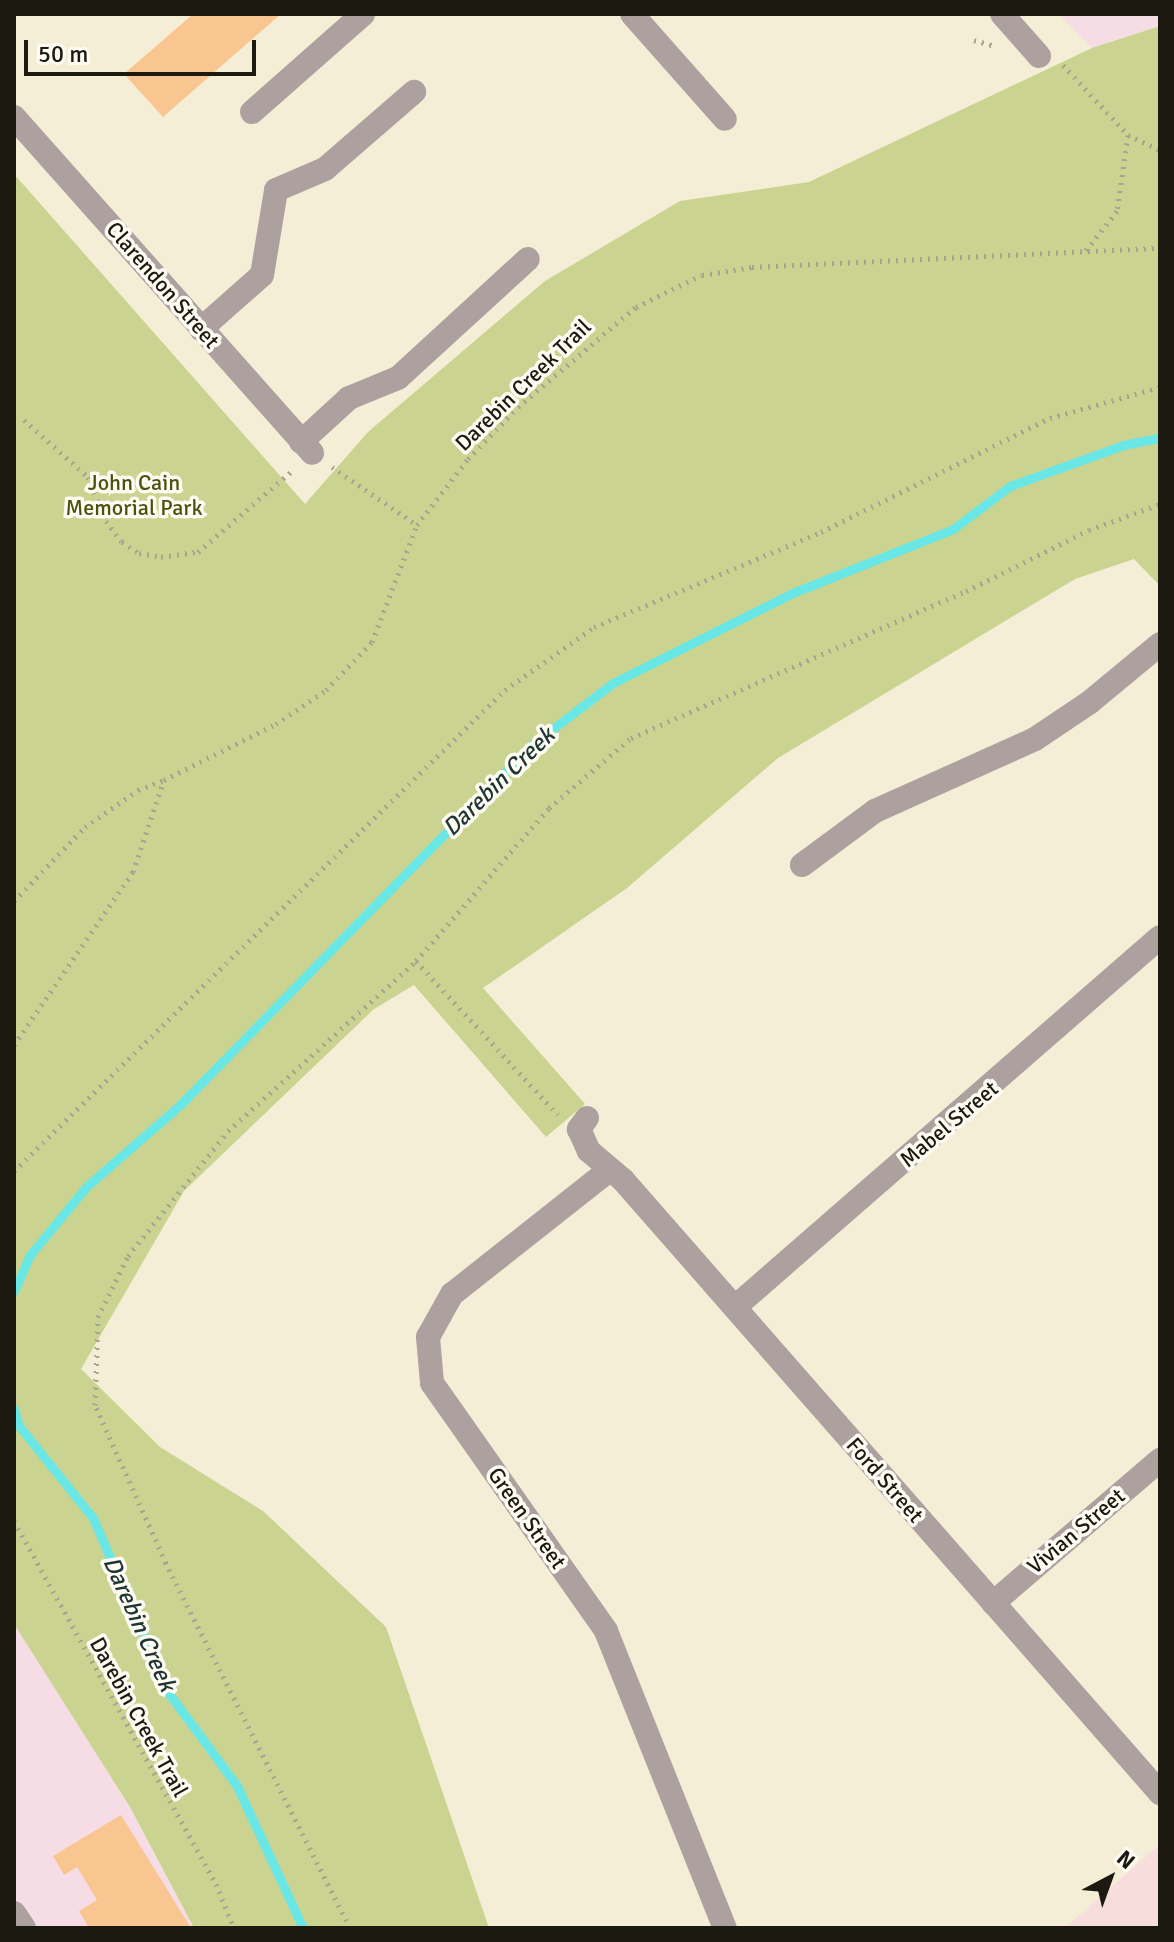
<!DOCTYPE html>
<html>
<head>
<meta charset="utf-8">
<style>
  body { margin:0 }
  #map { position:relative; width:1174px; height:1942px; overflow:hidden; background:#f5eed6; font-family:Signika,sans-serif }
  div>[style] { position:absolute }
  .industrial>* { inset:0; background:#f5dce5 }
  .medical>* { inset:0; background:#f8dddd }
  .green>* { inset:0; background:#cad38f }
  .stream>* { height:9px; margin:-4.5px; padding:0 4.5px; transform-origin:4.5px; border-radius:4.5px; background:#69e7e7 }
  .building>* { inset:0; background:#f9c691 }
  .path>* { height:5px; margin-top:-2.5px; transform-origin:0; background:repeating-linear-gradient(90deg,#a9a491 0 2px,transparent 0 8px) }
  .minor>* { height:24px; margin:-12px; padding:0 12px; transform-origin:12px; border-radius:12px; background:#ada19f }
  span { translate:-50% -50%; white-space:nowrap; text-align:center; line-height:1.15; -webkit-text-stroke:7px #fefbf2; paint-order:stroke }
  .street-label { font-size:22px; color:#1c1911 }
  .park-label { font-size:22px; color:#4b510f }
  .water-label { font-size:24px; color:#1e3535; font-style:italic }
  .frame { position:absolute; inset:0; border:16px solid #1c1911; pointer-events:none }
  .north { position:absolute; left:1070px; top:1838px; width:80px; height:80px; -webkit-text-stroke:6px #fefbf2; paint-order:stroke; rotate:41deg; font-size:22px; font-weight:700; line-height:32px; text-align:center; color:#1c1911 }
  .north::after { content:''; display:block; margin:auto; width:28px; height:36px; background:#1c1911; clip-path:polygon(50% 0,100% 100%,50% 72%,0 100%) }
  .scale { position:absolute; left:24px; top:40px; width:232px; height:36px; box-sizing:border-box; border:4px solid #1c1911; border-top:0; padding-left:10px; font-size:24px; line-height:28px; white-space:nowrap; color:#1c1911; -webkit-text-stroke:6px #fefbf2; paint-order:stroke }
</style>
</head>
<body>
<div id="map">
  <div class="industrial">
    <div style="clip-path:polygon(1059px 14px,1160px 14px,1160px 26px,1092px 48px)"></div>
    <div style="clip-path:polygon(14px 1624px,130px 1807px,194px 1928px,14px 1928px)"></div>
  </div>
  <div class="medical">
    <div style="clip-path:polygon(1160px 1844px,1160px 1928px,1065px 1928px)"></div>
  </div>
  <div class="green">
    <div style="clip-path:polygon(1160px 26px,1160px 586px,1134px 559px,1075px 579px,778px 758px,627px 888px,483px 988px,585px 1104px,546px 1137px,414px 985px,374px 1009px,184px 1191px,81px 1369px,160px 1447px,263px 1511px,386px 1627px,489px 1928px,194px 1928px,130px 1807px,14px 1624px,14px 174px,305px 504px,368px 432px,545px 281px,680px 201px,809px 182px,1092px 48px)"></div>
  </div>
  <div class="stream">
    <div style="left:14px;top:1291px;width:39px;rotate:-66deg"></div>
    <div style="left:30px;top:1255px;width:88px;rotate:-50.5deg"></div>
    <div style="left:86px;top:1187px;width:126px;rotate:-41.1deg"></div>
    <div style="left:181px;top:1104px;width:500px;rotate:-45.7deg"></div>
    <div style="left:530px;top:746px;width:104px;rotate:-37.2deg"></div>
    <div style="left:613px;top:683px;width:203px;rotate:-26.6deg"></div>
    <div style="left:795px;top:592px;width:170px;rotate:-21.7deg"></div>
    <div style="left:953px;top:529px;width:71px;rotate:-37deg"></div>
    <div style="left:1010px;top:486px;width:120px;rotate:-19.9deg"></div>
    <div style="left:1123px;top:445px;width:38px;rotate:-11deg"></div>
    <div style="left:14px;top:1409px;width:18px;rotate:74deg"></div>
    <div style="left:19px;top:1426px;width:118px;rotate:51.2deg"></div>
    <div style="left:93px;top:1518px;width:188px;rotate:66.8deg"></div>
    <div style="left:167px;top:1691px;width:118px;rotate:53.6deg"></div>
    <div style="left:237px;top:1786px;width:157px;rotate:65.1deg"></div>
  </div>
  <div class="building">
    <div style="clip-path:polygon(193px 14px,281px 14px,163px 117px,124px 74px)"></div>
    <div style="clip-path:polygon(121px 1815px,191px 1928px,89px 1928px,79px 1911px,97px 1900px,77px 1867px,64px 1875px,53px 1856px)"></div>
  </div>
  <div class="path">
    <div style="left:974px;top:40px;width:19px;rotate:16deg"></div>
    <div style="left:1063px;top:65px;width:96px;rotate:47.1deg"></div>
    <div style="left:1128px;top:135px;width:77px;rotate:98.2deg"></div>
    <div style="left:1117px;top:211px;width:53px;rotate:128.2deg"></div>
    <div style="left:1128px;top:135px;width:35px;rotate:25deg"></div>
    <div style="left:24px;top:420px;width:86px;rotate:41.7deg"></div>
    <div style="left:88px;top:477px;width:48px;rotate:67.8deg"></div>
    <div style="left:106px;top:521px;width:26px;rotate:53deg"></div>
    <div style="left:122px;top:542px;width:20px;rotate:33deg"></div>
    <div style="left:139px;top:553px;width:22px;rotate:10deg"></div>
    <div style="left:161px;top:557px;width:37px;rotate:-8deg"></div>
    <div style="left:198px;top:552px;width:125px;rotate:-40.8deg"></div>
    <div style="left:332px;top:467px;width:103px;rotate:34.3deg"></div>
    <div style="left:14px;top:901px;width:103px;rotate:-46.2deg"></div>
    <div style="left:85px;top:827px;width:65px;rotate:-34.9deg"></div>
    <div style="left:138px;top:790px;width:28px;rotate:-21deg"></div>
    <div style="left:416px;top:961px;width:209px;rotate:47.3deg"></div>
    <div style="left:14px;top:1045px;width:210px;rotate:-55.5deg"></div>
    <div style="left:133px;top:872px;width:97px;rotate:-71.4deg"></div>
    <div style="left:164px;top:780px;width:125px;rotate:-26.6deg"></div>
    <div style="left:276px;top:724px;width:60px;rotate:-34.2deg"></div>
    <div style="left:326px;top:690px;width:66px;rotate:-46.2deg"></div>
    <div style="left:372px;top:642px;width:125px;rotate:-69deg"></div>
    <div style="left:417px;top:525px;width:83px;rotate:-52.3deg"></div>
    <div style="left:468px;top:459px;width:72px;rotate:-46.1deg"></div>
    <div style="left:518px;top:407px;width:155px;rotate:-40.3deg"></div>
    <div style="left:636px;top:307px;width:73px;rotate:-25.9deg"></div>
    <div style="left:702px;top:275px;width:51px;rotate:-9.1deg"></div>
    <div style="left:752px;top:267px;width:408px;rotate:-2.7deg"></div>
    <div style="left:14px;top:1171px;width:687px;rotate:-44.41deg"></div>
    <div style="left:505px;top:690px;width:109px;rotate:-35.3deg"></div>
    <div style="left:594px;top:627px;width:246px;rotate:-22.7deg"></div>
    <div style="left:821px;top:532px;width:256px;rotate:-26.5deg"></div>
    <div style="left:1050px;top:418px;width:114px;rotate:-15.7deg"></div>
    <div style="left:14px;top:1521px;width:415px;rotate:60.9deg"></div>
    <div style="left:216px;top:1884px;width:48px;rotate:67.8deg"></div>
    <div style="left:350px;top:1928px;width:409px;rotate:-116.8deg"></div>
    <div style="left:166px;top:1563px;width:173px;rotate:-114.2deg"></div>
    <div style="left:95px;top:1405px;width:88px;rotate:-88deg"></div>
    <div style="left:98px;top:1317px;width:68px;rotate:-63.8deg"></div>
    <div style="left:128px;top:1256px;width:160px;rotate:-51.3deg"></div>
    <div style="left:228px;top:1131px;width:253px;rotate:-42.1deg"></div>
    <div style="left:416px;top:961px;width:203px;rotate:-49deg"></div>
    <div style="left:549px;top:808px;width:108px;rotate:-40.5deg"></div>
    <div style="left:631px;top:738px;width:366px;rotate:-23.7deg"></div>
    <div style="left:966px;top:591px;width:137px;rotate:-26.4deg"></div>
    <div style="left:1089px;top:530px;width:76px;rotate:-20.1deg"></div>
  </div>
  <div class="minor">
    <div style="left:632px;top:14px;width:140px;rotate:48.5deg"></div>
    <div style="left:1002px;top:14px;width:56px;rotate:48.6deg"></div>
    <div style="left:252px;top:112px;width:148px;rotate:-41.4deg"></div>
    <div style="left:14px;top:117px;width:449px;rotate:48.4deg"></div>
    <div style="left:201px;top:329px;width:81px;rotate:-41.5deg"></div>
    <div style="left:262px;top:275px;width:86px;rotate:-80.6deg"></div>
    <div style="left:276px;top:190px;width:53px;rotate:-23.2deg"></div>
    <div style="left:325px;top:169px;width:118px;rotate:-40.9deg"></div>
    <div style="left:301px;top:442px;width:65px;rotate:-42.5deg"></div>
    <div style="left:349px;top:398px;width:53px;rotate:-22.2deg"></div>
    <div style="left:398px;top:378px;width:176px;rotate:-42.5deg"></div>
    <div style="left:802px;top:865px;width:91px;rotate:-36.5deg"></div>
    <div style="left:875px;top:811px;width:175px;rotate:-24.2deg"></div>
    <div style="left:1035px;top:739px;width:66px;rotate:-33.9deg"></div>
    <div style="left:1090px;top:702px;width:91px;rotate:-39.6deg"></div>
    <div style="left:587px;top:1118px;width:14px;rotate:126deg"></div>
    <div style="left:579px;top:1129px;width:24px;rotate:66deg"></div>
    <div style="left:589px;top:1151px;width:45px;rotate:40.5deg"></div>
    <div style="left:623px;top:1180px;width:815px;rotate:48.78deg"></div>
    <div style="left:608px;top:1171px;width:199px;rotate:141.7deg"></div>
    <div style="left:452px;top:1294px;width:49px;rotate:119.2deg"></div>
    <div style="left:428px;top:1337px;width:46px;rotate:85deg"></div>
    <div style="left:432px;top:1383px;width:303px;rotate:54.9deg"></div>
    <div style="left:606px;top:1631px;width:320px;rotate:68.2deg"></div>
    <div style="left:735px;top:1307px;width:563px;rotate:-41.04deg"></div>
    <div style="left:993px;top:1603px;width:220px;rotate:-40.6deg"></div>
    <div style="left:14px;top:1913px;width:18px;rotate:56deg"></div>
  </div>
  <div class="street-label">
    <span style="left:163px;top:285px;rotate:49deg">Clarendon Street</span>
    <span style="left:523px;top:385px;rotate:-44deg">Darebin Creek Trail</span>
    <span style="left:949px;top:1124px;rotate:-40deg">Mabel Street</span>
    <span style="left:885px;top:1480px;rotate:49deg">Ford Street</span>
    <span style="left:527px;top:1518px;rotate:55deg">Green Street</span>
    <span style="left:1076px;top:1531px;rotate:-40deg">Vivian Street</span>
    <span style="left:139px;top:1717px;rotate:61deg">Darebin Creek Trail</span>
  </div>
  <div class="park-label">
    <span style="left:134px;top:495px">John Cain<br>Memorial Park</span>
  </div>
  <div class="water-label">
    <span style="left:499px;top:782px;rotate:-44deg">Darebin Creek</span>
    <span style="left:139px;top:1624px;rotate:66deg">Darebin Creek</span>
  </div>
  <div class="frame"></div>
  <div class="north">N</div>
  <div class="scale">50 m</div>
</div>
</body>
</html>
